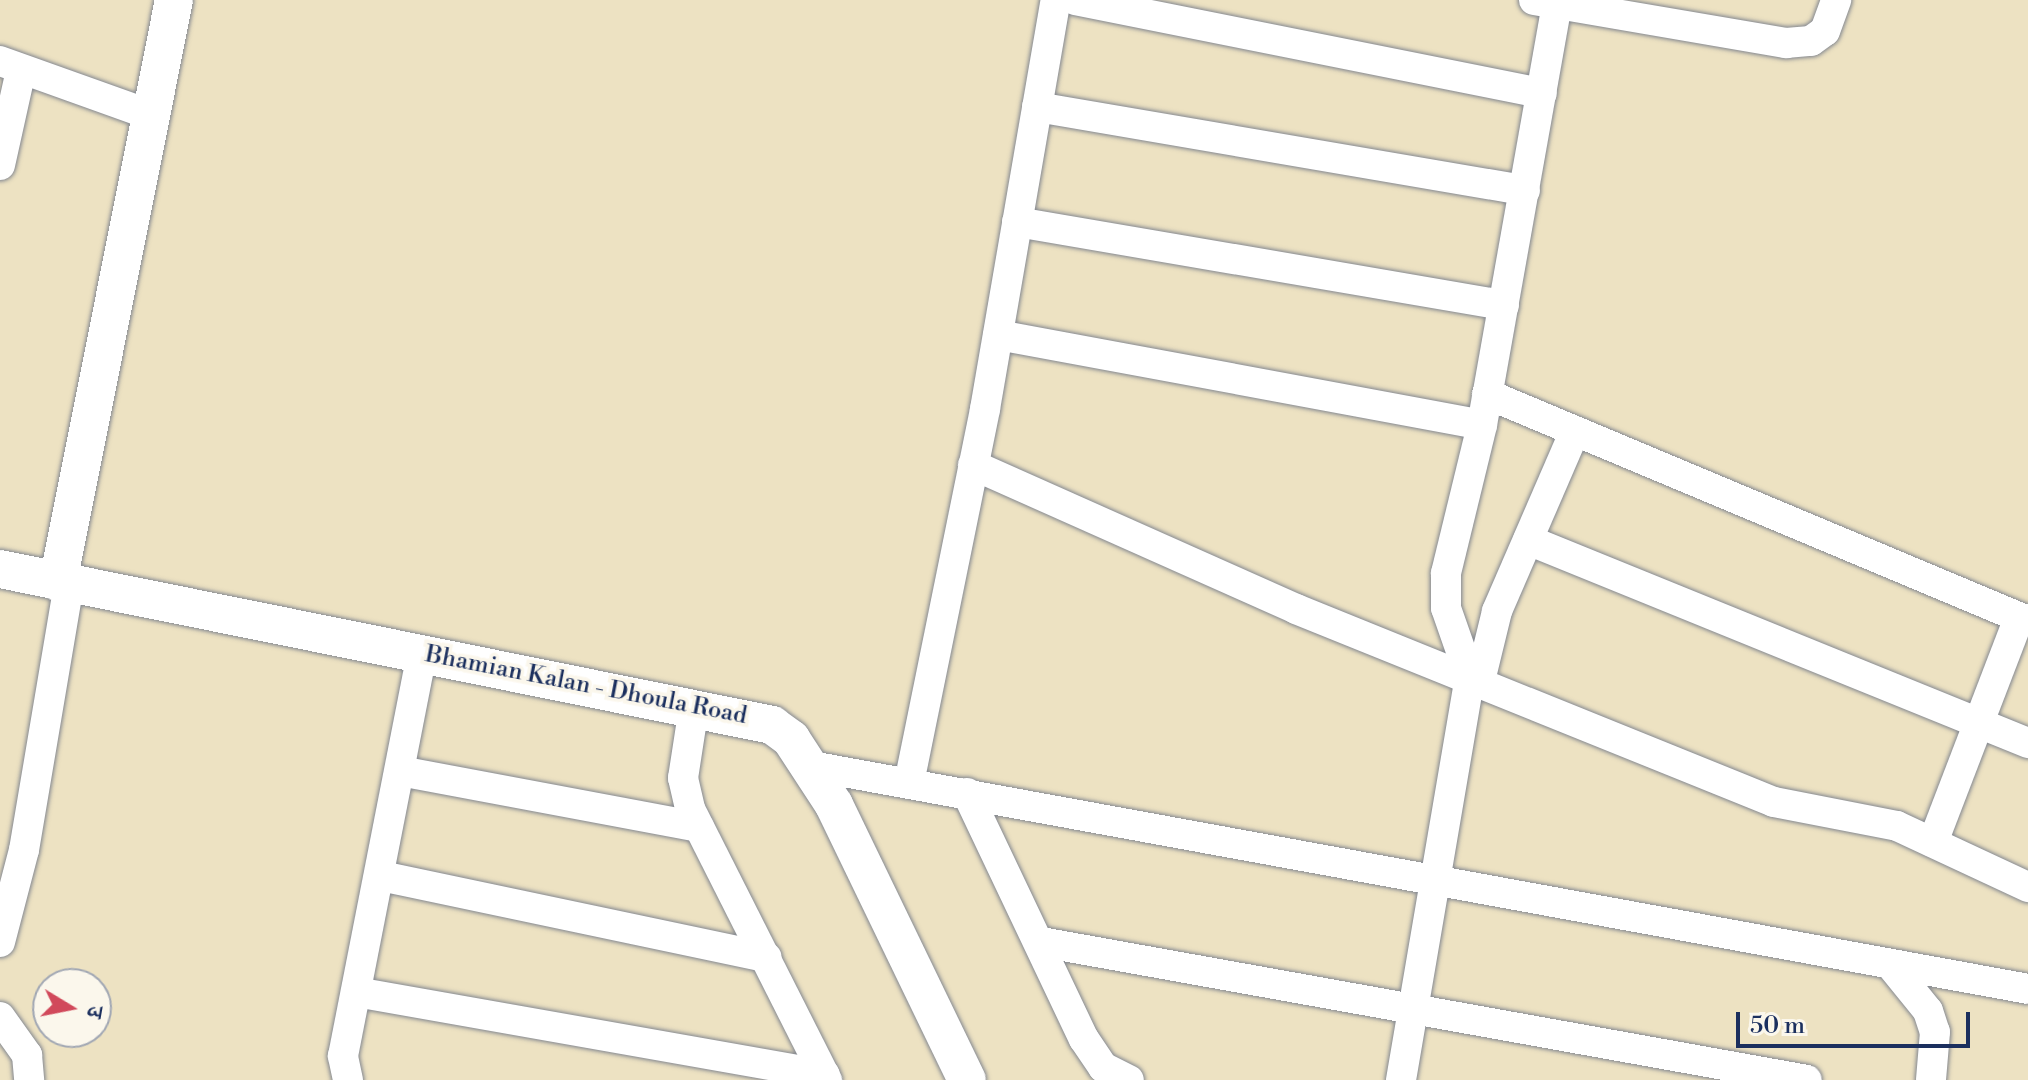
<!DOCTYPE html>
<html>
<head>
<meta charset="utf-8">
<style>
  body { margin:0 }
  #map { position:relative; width:2028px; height:1080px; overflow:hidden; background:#ede2c2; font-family:"Libre Bodoni","Noto Serif Devanagari",serif }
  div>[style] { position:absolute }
  .roads { filter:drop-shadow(0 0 2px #848890) drop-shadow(0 0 2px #848890) }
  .minor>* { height:30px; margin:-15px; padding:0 15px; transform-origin:15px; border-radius:15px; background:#fff }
  .tertiary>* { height:38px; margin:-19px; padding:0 19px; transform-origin:19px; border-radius:19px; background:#fff }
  span { translate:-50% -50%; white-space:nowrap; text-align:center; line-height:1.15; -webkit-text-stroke:7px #fbf7ec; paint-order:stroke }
  .street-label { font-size:24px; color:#1b2f5e }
  .north { position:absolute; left:32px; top:968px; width:80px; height:80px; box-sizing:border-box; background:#fbf7ec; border:2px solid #a1a7b3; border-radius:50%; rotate:100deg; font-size:22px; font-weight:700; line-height:32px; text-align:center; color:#1b2f5e }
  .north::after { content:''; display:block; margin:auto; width:28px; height:36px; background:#d1495b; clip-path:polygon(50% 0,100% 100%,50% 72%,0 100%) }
  .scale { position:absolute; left:1736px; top:1012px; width:234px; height:36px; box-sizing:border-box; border:4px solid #1b2f5e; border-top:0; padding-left:10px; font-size:24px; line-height:28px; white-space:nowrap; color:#1b2f5e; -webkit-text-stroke:6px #fbf7ec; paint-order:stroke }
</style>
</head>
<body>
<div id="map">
  <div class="roads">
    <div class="minor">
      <div style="left:1075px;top:0;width:476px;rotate:11.3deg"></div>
      <div style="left:1534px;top:0;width:256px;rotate:9.7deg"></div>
      <div style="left:1786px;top:43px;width:25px;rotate:-5deg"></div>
      <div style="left:1811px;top:41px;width:17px;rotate:-36deg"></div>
      <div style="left:1825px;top:31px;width:33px;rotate:-70deg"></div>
      <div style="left:0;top:61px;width:160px;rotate:19.7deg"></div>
      <div style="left:1037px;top:107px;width:495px;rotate:9.7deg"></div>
      <div style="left:0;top:165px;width:97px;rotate:-77.5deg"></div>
      <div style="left:1017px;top:222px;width:494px;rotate:9.7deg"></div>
      <div style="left:998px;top:335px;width:492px;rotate:10.5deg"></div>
      <div style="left:1487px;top:394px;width:587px;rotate:22.76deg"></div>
      <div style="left:973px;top:465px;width:354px;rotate:24deg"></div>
      <div style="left:1296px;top:609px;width:515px;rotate:21.99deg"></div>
      <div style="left:1774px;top:802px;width:125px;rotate:11deg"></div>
      <div style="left:1897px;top:826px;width:145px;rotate:25deg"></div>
      <div style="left:1528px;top:540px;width:540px;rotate:22.1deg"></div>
      <div style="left:1480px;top:681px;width:72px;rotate:-76.3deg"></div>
      <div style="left:1497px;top:611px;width:196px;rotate:-66.6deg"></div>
      <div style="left:694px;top:707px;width:72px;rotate:98.8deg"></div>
      <div style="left:683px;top:778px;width:32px;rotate:77deg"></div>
      <div style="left:690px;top:809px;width:304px;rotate:63.2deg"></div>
      <div style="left:811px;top:766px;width:1237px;rotate:10.38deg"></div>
      <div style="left:400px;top:771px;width:304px;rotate:10.6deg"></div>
      <div style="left:909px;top:783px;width:382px;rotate:-78.5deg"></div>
      <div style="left:985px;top:409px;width:415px;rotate:-80.2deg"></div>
      <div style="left:967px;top:793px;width:272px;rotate:64.6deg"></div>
      <div style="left:1084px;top:1039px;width:34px;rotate:56deg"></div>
      <div style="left:1103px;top:1067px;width:29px;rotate:27deg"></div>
      <div style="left:1933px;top:842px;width:240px;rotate:-69deg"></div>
      <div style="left:381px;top:876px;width:394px;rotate:11.9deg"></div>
      <div style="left:0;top:942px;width:95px;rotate:-75.4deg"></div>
      <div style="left:24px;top:850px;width:270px;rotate:-80.4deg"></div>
      <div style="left:1041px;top:942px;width:778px;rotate:10.21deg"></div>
      <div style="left:1890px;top:964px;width:60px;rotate:51deg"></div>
      <div style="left:1928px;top:1011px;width:22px;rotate:72deg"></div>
      <div style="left:1935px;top:1032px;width:48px;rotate:94.8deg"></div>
      <div style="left:356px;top:992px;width:476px;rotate:10deg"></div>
      <div style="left:0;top:1017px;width:47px;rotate:54.6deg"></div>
      <div style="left:27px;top:1055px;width:25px;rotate:85deg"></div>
      <div style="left:348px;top:1080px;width:25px;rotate:-102deg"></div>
      <div style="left:343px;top:1056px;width:411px;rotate:-78.9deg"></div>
      <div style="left:1401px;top:1080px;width:409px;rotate:-80.3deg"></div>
      <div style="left:1470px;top:677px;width:73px;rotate:-109.2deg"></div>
      <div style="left:1446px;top:608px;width:35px;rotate:-90deg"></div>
      <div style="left:1446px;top:573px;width:152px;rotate:-76.3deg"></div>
      <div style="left:1482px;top:425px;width:428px;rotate:-79.9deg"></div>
    </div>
    <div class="tertiary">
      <div style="left:0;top:569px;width:788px;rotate:11.42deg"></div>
      <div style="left:772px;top:725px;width:24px;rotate:36deg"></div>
      <div style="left:791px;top:739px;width:79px;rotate:56.9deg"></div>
      <div style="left:834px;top:805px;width:305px;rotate:64.2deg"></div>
      <div style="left:58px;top:582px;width:593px;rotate:-78.73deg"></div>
    </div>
  </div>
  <div class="street-label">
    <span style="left:586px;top:686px;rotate:11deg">Bhamian Kalan - Dhoula Road</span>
  </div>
  <div class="north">उ</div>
  <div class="scale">50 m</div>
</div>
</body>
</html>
